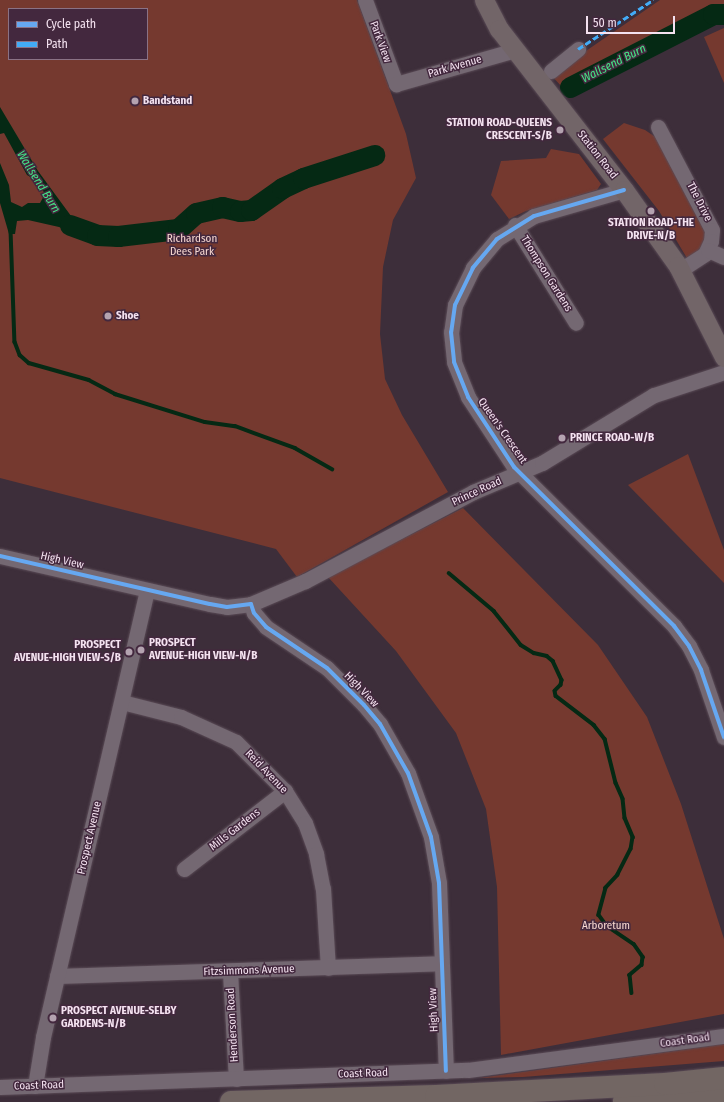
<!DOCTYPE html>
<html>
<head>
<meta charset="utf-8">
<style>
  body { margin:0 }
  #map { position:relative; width:724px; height:1102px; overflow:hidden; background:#3d2e3a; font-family:"Fira Sans Condensed",sans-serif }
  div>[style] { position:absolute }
  .green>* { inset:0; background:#75392f }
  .water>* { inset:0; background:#052914 }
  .stream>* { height:3.5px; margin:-1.75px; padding:0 1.75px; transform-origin:1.75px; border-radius:1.75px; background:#052914 }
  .river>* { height:21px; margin:-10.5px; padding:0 10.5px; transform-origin:10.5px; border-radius:10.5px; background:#052914 }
  .roads { filter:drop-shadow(0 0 1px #5a4b56) drop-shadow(0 0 1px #5a4b56) }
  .minor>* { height:15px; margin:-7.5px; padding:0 7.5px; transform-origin:7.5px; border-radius:7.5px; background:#746872 }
  .major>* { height:19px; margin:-9.5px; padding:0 9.5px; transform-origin:9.5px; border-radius:9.5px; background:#726568 }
  .highway>* { height:22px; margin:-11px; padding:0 11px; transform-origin:11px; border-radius:11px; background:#726663 }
  .quiet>* { height:3px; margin-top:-1.5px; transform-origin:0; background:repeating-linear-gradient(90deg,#42abf6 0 6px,transparent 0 9px) }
  .cycleway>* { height:4px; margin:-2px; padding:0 2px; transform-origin:2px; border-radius:2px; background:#66a8f1 }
  .dots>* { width:11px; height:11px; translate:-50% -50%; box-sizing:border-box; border:2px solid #43283e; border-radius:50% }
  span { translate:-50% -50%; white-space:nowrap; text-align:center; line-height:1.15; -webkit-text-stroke:3px #43283e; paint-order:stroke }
  .street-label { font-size:11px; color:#f4e2f0 }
  .poi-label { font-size:11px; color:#f4e2f0; font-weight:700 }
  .left { translate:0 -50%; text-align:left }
  .right { translate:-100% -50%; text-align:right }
  .park-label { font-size:11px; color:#f9d9d1 }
  .water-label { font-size:12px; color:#44e687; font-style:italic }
  .legend { position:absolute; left:8px; top:8px; width:140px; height:52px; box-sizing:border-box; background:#43283e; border:1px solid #8a7285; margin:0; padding:5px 7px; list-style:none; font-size:12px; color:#f4e2f0 }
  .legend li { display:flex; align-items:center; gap:8px; height:20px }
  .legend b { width:20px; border:1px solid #8a7285 }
  .scale { position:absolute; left:586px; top:16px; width:89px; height:18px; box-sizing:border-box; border:2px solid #f4e2f0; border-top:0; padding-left:5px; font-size:12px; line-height:14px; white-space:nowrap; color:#f4e2f0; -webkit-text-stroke:3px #43283e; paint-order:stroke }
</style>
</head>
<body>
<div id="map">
  <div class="green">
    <div style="clip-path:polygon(evenodd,0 0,357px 0,406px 134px,416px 178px,393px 220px,383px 267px,380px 334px,385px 379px,402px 415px,448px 492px,297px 577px,276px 549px,0 478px,0 0,9px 9px,147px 9px,147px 59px,9px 59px,9px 9px)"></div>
    <div style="clip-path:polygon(660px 0,724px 0,724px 7px,712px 7px,687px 17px,682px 26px,562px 87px,551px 75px)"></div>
    <div style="clip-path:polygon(724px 28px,724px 83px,704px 37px)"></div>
    <div style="clip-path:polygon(624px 123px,645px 130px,660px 140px,705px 224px,706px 244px,688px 260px,659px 211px,603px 139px)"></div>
    <div style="clip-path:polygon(551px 149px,579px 154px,601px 184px,597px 190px,526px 211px,509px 219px,491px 195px,501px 161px,546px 158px)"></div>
    <div style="clip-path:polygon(688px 454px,724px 550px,724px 583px,628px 485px)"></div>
    <div style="clip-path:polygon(463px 508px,598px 645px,647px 717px,681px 804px,724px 939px,724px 1014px,501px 1055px,497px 887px,486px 809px,456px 733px,396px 651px,328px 577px)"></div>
    <div style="clip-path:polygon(724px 1044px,724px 1061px,523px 1077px,479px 1078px)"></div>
  </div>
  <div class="water">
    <div style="clip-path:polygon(0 107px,38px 171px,74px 220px,97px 235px,94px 238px,83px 237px,59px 227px,28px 220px,17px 221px,15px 234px,9px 234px,0 203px,0 163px,9px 185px,11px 202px,22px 207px,28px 203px,40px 203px,45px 194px,37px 181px,27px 175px,4px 133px,0 134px)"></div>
  </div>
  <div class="stream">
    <div style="left:11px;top:230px;width:112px;rotate:88deg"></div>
    <div style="left:15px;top:342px;width:14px;rotate:69deg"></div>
    <div style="left:20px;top:355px;width:12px;rotate:42deg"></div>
    <div style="left:29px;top:363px;width:62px;rotate:15.8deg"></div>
    <div style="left:89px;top:380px;width:30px;rotate:28deg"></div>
    <div style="left:115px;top:394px;width:94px;rotate:17.3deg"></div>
    <div style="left:205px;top:422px;width:30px;rotate:8deg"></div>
    <div style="left:235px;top:426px;width:64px;rotate:20.1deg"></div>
    <div style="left:295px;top:448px;width:43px;rotate:29.6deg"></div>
    <div style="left:449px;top:573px;width:59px;rotate:40.2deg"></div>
    <div style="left:494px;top:611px;width:43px;rotate:51.5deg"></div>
    <div style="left:521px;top:645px;width:15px;rotate:32deg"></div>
    <div style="left:534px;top:653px;width:13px;rotate:13deg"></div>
    <div style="left:547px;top:656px;width:8px;rotate:40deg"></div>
    <div style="left:553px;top:661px;width:21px;rotate:65deg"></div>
    <div style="left:562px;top:680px;width:5px;rotate:101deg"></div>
    <div style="left:561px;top:685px;width:8px;rotate:135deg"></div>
    <div style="left:555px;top:691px;width:5px;rotate:79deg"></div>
    <div style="left:556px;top:696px;width:48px;rotate:37.3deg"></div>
    <div style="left:594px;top:725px;width:18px;rotate:52deg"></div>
    <div style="left:605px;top:739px;width:45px;rotate:76deg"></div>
    <div style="left:616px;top:783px;width:17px;rotate:66deg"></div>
    <div style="left:623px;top:799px;width:19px;rotate:84deg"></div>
    <div style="left:625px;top:818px;width:21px;rotate:67deg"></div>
    <div style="left:633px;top:837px;width:12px;rotate:99deg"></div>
    <div style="left:631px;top:849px;width:29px;rotate:117deg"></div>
    <div style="left:618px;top:875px;width:18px;rotate:133deg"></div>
    <div style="left:606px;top:888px;width:28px;rotate:105deg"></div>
    <div style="left:599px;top:915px;width:14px;rotate:54deg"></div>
    <div style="left:607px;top:926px;width:32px;rotate:34deg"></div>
    <div style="left:634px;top:944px;width:16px;rotate:55deg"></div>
    <div style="left:643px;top:957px;width:8px;rotate:97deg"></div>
    <div style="left:642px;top:965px;width:16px;rotate:140deg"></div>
    <div style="left:630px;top:975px;width:18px;rotate:84deg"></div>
  </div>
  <div class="river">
    <div style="left:570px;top:87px;width:161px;rotate:-27deg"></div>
    <div style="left:713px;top:14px;width:11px"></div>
    <div style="left:70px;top:225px;width:29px;rotate:20deg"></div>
    <div style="left:97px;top:235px;width:21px;rotate:3deg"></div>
    <div style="left:118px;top:236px;width:60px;rotate:-6.7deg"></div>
    <div style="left:178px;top:229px;width:24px;rotate:-42deg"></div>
    <div style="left:196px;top:213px;width:27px;rotate:-13deg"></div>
    <div style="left:222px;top:207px;width:18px;rotate:13deg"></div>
    <div style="left:240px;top:211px;width:11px;rotate:-5deg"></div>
    <div style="left:251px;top:210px;width:38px;rotate:-35deg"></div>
    <div style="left:282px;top:188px;width:23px;rotate:-25deg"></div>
    <div style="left:303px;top:178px;width:75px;rotate:-17.9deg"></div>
  </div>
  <div class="roads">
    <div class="minor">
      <div style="left:365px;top:0;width:90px;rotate:69.7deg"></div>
      <div style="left:396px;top:84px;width:124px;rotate:-15.9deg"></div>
      <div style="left:551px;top:71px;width:35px;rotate:-39deg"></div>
      <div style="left:658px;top:127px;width:116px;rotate:62.3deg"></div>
      <div style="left:712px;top:230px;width:11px;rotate:95deg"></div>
      <div style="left:711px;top:241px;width:14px;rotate:115deg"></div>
      <div style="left:705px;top:254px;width:30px;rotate:147deg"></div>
      <div style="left:624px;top:190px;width:94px;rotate:163.9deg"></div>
      <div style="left:534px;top:216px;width:44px;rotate:148.1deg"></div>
      <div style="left:497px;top:239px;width:38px;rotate:130deg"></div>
      <div style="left:473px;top:268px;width:41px;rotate:115.9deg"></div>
      <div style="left:455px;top:305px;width:27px;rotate:98deg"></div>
      <div style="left:451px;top:332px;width:30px;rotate:84deg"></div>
      <div style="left:454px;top:362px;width:38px;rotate:68deg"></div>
      <div style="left:468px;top:397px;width:84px;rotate:56.7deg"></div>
      <div style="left:514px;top:467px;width:226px;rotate:44.8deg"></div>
      <div style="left:674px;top:626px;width:25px;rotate:53deg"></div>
      <div style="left:689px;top:646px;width:27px;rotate:63deg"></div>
      <div style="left:701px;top:670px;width:71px;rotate:71.1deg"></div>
      <div style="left:515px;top:225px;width:115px;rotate:58.1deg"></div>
      <div style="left:708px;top:250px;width:17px;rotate:24deg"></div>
      <div style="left:0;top:556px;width:215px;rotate:12.9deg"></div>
      <div style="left:210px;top:604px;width:17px;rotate:10deg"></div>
      <div style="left:227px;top:607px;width:24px;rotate:-7deg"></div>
      <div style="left:251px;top:604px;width:9px;rotate:72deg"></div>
      <div style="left:254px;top:613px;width:18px;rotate:49deg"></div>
      <div style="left:266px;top:627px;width:73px;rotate:33.9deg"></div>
      <div style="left:327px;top:668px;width:52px;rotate:45deg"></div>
      <div style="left:364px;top:705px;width:25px;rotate:50deg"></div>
      <div style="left:380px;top:724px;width:56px;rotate:60.3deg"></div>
      <div style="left:408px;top:773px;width:68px;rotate:70.2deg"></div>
      <div style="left:431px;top:837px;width:47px;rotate:80.1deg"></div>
      <div style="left:439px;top:883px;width:188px;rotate:87.9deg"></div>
      <div style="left:251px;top:604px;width:59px;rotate:-23.1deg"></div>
      <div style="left:305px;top:581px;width:190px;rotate:-27.9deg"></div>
      <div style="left:473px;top:492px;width:75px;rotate:-22.8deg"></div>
      <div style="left:542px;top:463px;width:131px;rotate:-31.3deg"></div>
      <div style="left:654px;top:395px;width:74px;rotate:-18.2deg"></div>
      <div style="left:122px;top:702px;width:61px;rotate:14.3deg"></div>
      <div style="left:181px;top:717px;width:60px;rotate:24.4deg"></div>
      <div style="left:236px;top:742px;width:69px;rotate:45deg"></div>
      <div style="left:285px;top:791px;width:38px;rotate:58deg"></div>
      <div style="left:305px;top:823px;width:33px;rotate:70deg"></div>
      <div style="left:316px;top:854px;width:36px;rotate:79deg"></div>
      <div style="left:323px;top:889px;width:79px;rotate:86.4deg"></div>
      <div style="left:184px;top:869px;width:128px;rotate:-37.7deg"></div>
      <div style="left:230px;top:972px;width:107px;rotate:86.8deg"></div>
      <div style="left:57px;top:976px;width:384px;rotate:-1.9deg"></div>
      <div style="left:35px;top:1086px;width:50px;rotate:-80.7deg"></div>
      <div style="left:43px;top:1037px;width:459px;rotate:-76.9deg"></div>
      <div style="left:0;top:1087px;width:468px;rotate:-2.1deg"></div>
      <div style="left:468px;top:1070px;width:258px;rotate:-7.6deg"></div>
    </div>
    <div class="major">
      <div style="left:484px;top:0;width:33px;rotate:63deg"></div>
      <div style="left:499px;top:29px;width:204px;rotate:52.2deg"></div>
      <div style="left:624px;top:190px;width:93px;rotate:54.6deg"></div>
      <div style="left:678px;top:266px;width:102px;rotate:63.2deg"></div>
    </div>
    <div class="highway">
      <div style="left:624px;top:1101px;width:100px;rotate:-4deg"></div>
      <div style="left:231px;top:1102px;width:205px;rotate:-1.7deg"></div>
      <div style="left:436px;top:1096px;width:229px;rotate:-3deg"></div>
      <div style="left:665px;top:1084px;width:59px;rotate:-5.8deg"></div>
    </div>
  </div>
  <div class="quiet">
    <div style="left:578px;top:49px;width:90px;rotate:-33.2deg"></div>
  </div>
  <div class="cycleway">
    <div style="left:624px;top:190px;width:94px;rotate:163.9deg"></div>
    <div style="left:534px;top:216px;width:44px;rotate:148.1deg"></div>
    <div style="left:497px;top:239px;width:38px;rotate:130deg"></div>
    <div style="left:473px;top:268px;width:41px;rotate:115.9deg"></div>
    <div style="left:455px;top:305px;width:27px;rotate:98deg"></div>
    <div style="left:451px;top:332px;width:30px;rotate:84deg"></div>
    <div style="left:454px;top:362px;width:38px;rotate:68deg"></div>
    <div style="left:468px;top:397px;width:84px;rotate:56.7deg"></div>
    <div style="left:514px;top:467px;width:226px;rotate:44.8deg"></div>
    <div style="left:674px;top:626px;width:25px;rotate:53deg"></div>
    <div style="left:689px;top:646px;width:27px;rotate:63deg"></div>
    <div style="left:701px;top:670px;width:71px;rotate:71.1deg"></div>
    <div style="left:0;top:556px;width:215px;rotate:12.9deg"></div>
    <div style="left:210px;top:604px;width:17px;rotate:10deg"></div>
    <div style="left:227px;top:607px;width:24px;rotate:-7deg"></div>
    <div style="left:251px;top:604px;width:9px;rotate:72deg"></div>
    <div style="left:254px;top:613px;width:18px;rotate:49deg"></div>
    <div style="left:266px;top:627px;width:73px;rotate:33.9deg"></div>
    <div style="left:327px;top:668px;width:52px;rotate:45deg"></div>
    <div style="left:364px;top:705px;width:25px;rotate:50deg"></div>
    <div style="left:380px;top:724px;width:56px;rotate:60.3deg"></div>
    <div style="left:408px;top:773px;width:68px;rotate:70.2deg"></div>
    <div style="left:431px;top:837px;width:47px;rotate:80.1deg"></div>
    <div style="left:439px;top:883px;width:188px;rotate:87.9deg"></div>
  </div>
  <div class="dots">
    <div style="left:135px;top:101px;background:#b4a3b0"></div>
    <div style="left:560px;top:130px;background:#b4a3b0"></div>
    <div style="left:651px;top:211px;background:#b4a3b0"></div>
    <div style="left:108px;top:316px;background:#b4a3b0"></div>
    <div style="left:562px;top:438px;background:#b4a3b0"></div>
    <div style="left:141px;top:650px;background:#b4a3b0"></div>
    <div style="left:129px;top:652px;background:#b4a3b0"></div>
    <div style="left:53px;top:1018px;background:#b4a3b0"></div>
  </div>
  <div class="street-label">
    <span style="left:380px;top:42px;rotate:70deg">Park View</span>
    <span style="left:455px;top:67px;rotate:-16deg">Park Avenue</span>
    <span style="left:597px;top:155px;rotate:52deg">Station Road</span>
    <span style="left:699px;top:202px;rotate:63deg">The Drive</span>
    <span style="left:546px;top:274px;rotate:58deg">Thompson Gardens</span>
    <span style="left:502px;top:431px;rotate:55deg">Queen's Crescent</span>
    <span style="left:477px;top:492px;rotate:-25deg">Prince Road</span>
    <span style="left:62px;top:561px;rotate:13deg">High View</span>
    <span style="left:361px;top:690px;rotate:46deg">High View</span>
    <span style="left:266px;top:772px;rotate:46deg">Reid Avenue</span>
    <span style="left:235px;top:830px;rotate:-38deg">Mills Gardens</span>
    <span style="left:90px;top:838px;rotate:-77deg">Prospect Avenue</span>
    <span style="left:249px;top:971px;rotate:-2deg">Fitzsimmons Avenue</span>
    <span style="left:434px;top:1010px;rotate:-92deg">High View</span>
    <span style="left:233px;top:1025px;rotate:-93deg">Henderson Road</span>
    <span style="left:685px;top:1041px;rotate:-8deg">Coast Road</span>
    <span style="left:363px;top:1074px;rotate:-2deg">Coast Road</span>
    <span style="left:39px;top:1086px;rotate:-2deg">Coast Road</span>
  </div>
  <div class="poi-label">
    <span class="left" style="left:143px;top:101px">Bandstand</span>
    <span class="right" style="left:552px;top:130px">STATION ROAD-QUEENS<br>CRESCENT-S/B</span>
    <span style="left:651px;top:230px">STATION ROAD-THE<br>DRIVE-N/B</span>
    <span class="left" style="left:116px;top:316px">Shoe</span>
    <span class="left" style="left:570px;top:438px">PRINCE ROAD-W/B</span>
    <span class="left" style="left:149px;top:650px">PROSPECT<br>AVENUE-HIGH VIEW-N/B</span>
    <span class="right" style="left:121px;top:652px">PROSPECT<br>AVENUE-HIGH VIEW-S/B</span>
    <span class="left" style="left:61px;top:1018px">PROSPECT AVENUE-SELBY<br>GARDENS-N/B</span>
  </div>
  <div class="park-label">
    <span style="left:192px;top:246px">Richardson<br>Dees Park</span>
    <span style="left:606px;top:926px">Arboretum</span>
  </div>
  <div class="water-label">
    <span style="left:614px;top:64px;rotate:-27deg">Wallsend Burn</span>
    <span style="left:38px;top:182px;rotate:58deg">Wallsend Burn</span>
  </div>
  <ul class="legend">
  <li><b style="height:5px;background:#66a8f1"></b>Cycle path</li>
  <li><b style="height:5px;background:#42abf6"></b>Path</li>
  </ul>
  <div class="scale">50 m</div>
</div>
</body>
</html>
